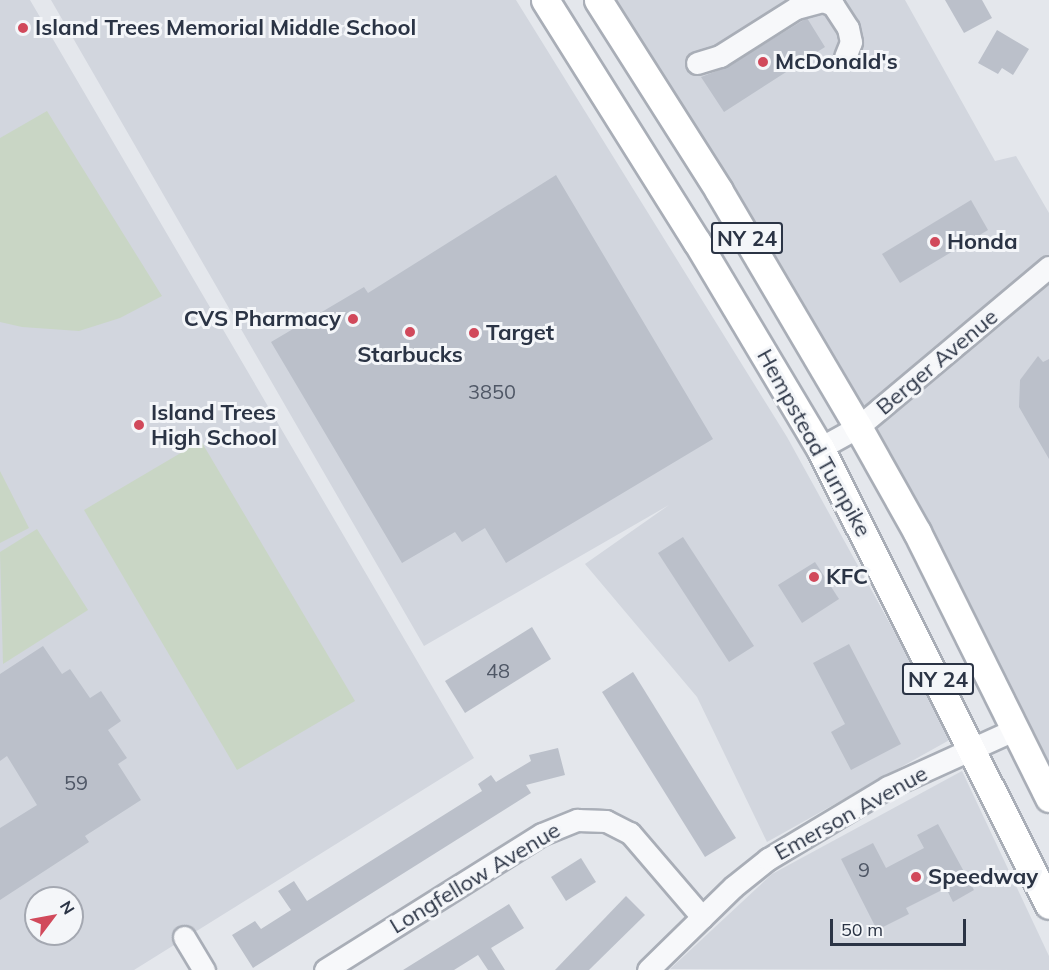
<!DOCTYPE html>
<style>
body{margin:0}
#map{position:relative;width:1049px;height:970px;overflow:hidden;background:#e4e7ec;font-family:Mulish,sans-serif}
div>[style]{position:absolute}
.built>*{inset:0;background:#d2d6de}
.green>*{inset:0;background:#c9d6c5}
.building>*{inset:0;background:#bbc0ca}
.roads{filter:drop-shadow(2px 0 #a9aeb7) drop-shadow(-2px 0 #a9aeb7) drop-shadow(0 2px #a9aeb7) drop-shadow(0 -2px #a9aeb7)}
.minor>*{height:21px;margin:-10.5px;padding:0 10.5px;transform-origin:10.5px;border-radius:10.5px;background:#f7f8fa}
.major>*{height:27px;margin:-13.5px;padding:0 13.5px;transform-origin:13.5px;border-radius:13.5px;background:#fff}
.dots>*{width:16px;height:16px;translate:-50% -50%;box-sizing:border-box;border:3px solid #f4f6f9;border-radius:50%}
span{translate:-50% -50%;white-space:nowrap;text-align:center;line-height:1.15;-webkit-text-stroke:6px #f4f6f9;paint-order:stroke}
.number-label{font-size:20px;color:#4f5766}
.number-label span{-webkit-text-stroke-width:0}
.shield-label span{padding:2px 4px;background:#f4f6f9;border:2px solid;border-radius:4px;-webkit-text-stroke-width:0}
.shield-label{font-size:21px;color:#2b3445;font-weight:700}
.poi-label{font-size:22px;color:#2b3445;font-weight:700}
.left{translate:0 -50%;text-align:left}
.right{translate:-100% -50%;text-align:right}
.street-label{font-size:22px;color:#2b3445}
.north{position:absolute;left:24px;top:886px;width:60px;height:60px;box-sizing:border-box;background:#f4f6f9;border:2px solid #a4a8b1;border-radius:50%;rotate:58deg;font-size:16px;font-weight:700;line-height:24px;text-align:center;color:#2b3445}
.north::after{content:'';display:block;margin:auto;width:21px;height:27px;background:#d1495b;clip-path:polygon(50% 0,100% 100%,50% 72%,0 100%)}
.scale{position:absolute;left:830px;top:919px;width:136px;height:27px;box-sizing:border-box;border:3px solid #2b3445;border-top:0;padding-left:8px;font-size:18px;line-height:21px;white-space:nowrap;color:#2b3445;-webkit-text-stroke:4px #f4f6f9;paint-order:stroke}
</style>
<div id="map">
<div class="built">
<div style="clip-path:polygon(evenodd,0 0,30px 0,474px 758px,134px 970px,0 970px,0 0,36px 898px,72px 898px,72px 934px,36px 934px,36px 898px)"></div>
<div style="clip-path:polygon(51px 0,516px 0,787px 437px,953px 738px,767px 842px,697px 697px,585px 564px,669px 505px,424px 646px)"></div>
<div style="clip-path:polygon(607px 0,905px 0,995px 161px,1016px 156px,1049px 213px,1049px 776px,863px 406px)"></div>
<div style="clip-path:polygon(962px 771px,1049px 956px,1049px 970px,670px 969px,772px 874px)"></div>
</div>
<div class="green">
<div style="clip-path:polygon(47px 111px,162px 296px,120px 318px,79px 331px,22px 327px,0 322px,0 138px)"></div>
<div style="clip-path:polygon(201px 441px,355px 701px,237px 770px,84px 510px)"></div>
<div style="clip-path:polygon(0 471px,29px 528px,0 543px)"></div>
<div style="clip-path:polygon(37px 529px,88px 610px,3px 664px,0 552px)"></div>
</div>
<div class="building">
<div style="clip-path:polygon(945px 0,982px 0,992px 18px,964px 33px)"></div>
<div style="clip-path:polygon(807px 18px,825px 47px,724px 112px,701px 77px,727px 67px)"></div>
<div style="clip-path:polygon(997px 30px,1029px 49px,1013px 75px,1002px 68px,998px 74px,978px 63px)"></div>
<div style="clip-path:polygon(556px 175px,713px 439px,506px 563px,485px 528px,462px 542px,455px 532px,402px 563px,271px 342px,364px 287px,368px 293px)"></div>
<div style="clip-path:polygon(971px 200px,988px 230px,900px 283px,882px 254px)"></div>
<div style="clip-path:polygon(1038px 356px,1043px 362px,1049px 359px,1049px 459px,1019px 407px,1020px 380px)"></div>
<div style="clip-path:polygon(683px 537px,754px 646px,729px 662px,658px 553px)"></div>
<div style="clip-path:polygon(815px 562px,839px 599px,802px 623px,778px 585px)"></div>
<div style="clip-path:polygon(532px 627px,551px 659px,465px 713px,445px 681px)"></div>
<div style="clip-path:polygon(849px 644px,901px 744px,851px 770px,831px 732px,845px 724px,813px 663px)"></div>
<div style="clip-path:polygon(43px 646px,62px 674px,70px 669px,90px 698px,101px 691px,121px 721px,108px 730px,127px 758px,118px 764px,141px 800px,85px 836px,89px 842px,0 900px,0 828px,37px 805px,7px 756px,0 761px,0 674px)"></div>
<div style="clip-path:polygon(633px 672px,736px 838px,705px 857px,602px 692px)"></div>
<div style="clip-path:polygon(558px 748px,565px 775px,526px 785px,531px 793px,253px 968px,232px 935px,255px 921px,261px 929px,291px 910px,278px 891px,294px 881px,307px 901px,482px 791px,478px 784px,491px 775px,496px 782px,531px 761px,529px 755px)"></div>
<div style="clip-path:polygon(938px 824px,974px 890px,953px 902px,946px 888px,906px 908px,909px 914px,877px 930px,841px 859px,873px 843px,886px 868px,924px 848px,917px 835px)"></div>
<div style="clip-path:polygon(581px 858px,596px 882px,566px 901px,551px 877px)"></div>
<div style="clip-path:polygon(626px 896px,645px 915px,589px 970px,555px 970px)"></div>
<div style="clip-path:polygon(509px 904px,524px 928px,491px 948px,505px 970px,488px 970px,478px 955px,454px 970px,403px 970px)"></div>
</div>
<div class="roads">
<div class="minor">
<div style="left:697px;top:63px;width:24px;rotate:-17deg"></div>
<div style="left:720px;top:56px;width:90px;rotate:-32.3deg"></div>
<div style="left:796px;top:8px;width:28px;rotate:-15deg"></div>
<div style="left:823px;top:1px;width:11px;rotate:22deg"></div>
<div style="left:833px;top:5px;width:27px;rotate:57deg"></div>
<div style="left:848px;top:28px;width:14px;rotate:78deg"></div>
<div style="left:851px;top:42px;width:16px;rotate:112deg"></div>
<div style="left:820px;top:448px;width:43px;rotate:-28.9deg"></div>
<div style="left:858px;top:427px;width:249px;rotate:-40deg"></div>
<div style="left:184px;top:937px;width:39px;rotate:59deg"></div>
<div style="left:325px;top:970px;width:256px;rotate:-32.1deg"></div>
<div style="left:542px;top:834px;width:38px;rotate:-22deg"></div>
<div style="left:577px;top:820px;width:29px;rotate:2deg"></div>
<div style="left:606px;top:821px;width:27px;rotate:27deg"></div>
<div style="left:630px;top:833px;width:111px;rotate:49.4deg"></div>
<div style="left:648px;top:970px;width:119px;rotate:-44.3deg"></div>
<div style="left:733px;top:887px;width:45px;rotate:-38.7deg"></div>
<div style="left:768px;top:859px;width:140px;rotate:-31deg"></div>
<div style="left:888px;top:787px;width:141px;rotate:-24.4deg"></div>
</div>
<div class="major">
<div style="left:545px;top:0;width:286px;rotate:57.9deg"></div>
<div style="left:697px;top:242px;width:240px;rotate:59.2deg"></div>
<div style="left:820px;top:448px;width:511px;rotate:63.38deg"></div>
<div style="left:598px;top:0;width:226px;rotate:57.6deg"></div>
<div style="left:719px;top:191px;width:274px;rotate:59.5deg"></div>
<div style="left:858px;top:427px;width:120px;rotate:60.7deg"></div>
<div style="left:917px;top:532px;width:297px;rotate:63.6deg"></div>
</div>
</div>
<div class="dots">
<div style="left:23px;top:28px;background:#d1495b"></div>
<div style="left:763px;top:62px;background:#d1495b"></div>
<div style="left:935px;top:242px;background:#d1495b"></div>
<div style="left:353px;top:319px;background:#d1495b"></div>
<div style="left:410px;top:332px;background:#d1495b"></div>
<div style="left:474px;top:333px;background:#d1495b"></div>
<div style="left:139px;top:425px;background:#d1495b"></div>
<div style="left:814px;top:577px;background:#d1495b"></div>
<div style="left:916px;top:877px;background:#d1495b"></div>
</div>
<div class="number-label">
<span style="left:492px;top:391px">3850</span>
<span style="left:498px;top:670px">48</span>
<span style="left:76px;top:782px">59</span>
<span style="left:864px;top:869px">9</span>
</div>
<div class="shield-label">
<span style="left:747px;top:238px">NY 24</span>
<span style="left:938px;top:679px">NY 24</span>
</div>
<div class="poi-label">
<span class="left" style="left:35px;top:28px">Island Trees Memorial Middle School</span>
<span class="left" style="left:775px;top:62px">McDonald's</span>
<span class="left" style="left:947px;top:242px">Honda</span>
<span class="right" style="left:341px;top:319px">CVS Pharmacy</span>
<span class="left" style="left:486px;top:333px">Target</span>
<span style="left:410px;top:355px">Starbucks</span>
<span class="left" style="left:151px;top:425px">Island Trees<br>High School</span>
<span class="left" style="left:826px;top:577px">KFC</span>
<span class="left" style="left:928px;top:877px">Speedway</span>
</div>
<div class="street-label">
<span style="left:937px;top:362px;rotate:-40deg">Berger Avenue</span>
<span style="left:814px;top:443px;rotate:61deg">Hempstead Turnpike</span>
<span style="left:851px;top:813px;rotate:-29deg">Emerson Avenue</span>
<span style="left:475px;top:878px;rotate:-31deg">Longfellow Avenue</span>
</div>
<div class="north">N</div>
<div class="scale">50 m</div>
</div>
